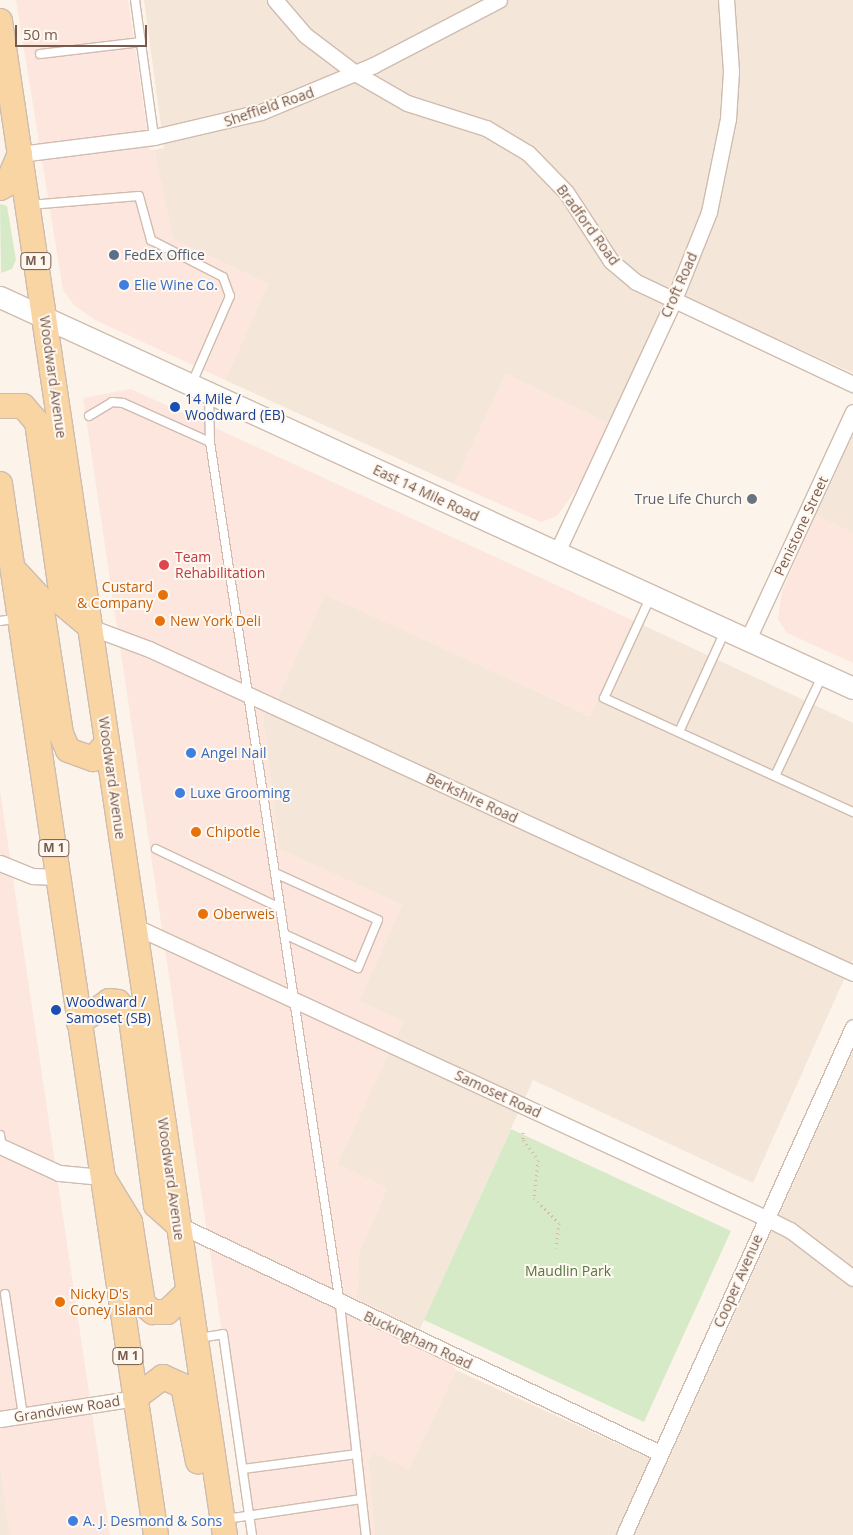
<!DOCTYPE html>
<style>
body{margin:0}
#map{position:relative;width:853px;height:1535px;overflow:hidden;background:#fcf4ea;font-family:"Open Sans",sans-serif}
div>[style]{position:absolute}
.residential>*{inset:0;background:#f4e6d8}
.commercial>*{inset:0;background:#fce6de}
.green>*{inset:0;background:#d7eac8}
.path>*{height:3px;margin-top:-1.5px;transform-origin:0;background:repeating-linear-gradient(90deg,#d7b6a4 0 1px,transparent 0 5px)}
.roads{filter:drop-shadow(1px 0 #cfbcaf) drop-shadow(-1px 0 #cfbcaf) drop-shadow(0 1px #cfbcaf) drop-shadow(0 -1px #cfbcaf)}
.lane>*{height:8px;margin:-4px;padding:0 4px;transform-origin:4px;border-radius:4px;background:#fff}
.street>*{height:15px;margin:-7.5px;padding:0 7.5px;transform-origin:7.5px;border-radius:7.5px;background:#fff}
.secondary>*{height:21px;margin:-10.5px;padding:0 10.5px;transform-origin:10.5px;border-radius:10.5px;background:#fff}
.primary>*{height:24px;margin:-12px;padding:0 12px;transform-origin:12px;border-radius:12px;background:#f9d5a4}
.dots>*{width:14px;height:14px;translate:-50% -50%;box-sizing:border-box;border:2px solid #fff8f0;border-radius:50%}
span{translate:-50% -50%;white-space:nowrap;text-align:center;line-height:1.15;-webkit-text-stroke:4px #fff8f0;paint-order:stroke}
.shield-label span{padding:1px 4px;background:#fff8f0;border:1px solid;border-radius:4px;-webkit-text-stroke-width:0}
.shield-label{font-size:12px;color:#775a4d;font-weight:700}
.street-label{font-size:14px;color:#775a4d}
.service-label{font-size:14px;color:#4e5e75}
.left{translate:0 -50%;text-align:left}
.shop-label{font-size:14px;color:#366cbe}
.transit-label{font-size:14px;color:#164399}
.worship-label{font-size:14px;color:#5b616d}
.right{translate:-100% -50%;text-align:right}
.health-label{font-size:14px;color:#be3a42}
.food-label{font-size:14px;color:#c56008}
.park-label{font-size:14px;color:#547742}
.scale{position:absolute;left:15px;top:25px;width:132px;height:22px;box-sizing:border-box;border:2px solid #775a4d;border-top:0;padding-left:6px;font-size:15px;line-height:18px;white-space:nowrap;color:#775a4d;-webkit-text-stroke:4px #fff8f0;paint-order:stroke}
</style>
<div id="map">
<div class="residential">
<div style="clip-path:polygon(144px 0,853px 0,853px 373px,671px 291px,608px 423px,506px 374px,454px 484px,225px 380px,268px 284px,173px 239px,154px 150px,164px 148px)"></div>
<div style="clip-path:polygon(853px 435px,853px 533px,816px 515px)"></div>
<div style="clip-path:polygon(325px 594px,590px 716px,632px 620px,853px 723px,853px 959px,753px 1183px,533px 1080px,420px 1329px,357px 1299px,359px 1253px,387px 1188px,337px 1164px,403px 1022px,359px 1001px,402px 905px,279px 849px,263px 716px,278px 697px)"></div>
<div style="clip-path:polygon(853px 1051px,853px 1535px,375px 1535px,368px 1462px,373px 1452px,409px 1469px,456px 1370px,666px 1466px)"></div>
<div style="clip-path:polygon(0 1464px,10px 1535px,0 1535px)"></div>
</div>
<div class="commercial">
<div style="clip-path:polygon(16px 0,128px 0,150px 150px,154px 150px,173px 239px,268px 284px,225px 380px,95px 320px,74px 305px,63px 290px)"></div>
<div style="clip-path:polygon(506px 374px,608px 423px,581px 483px,557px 516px,541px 522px,454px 484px)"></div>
<div style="clip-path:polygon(131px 389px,632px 620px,591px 716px,325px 595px,278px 697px,263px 716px,279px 849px,402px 905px,359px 1001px,403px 1022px,337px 1164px,387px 1188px,359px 1253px,357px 1299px,420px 1329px,456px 1370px,409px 1469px,373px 1452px,368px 1462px,375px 1535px,252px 1535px,83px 398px)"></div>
<div style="clip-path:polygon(816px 515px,853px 533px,853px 663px,787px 633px,778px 619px,782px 591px)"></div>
<div style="clip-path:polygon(0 790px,110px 1535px,10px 1535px,0 1464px)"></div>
</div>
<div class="green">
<div style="clip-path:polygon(0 204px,7px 206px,16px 260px,12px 269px,1px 273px)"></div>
<div style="clip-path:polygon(511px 1129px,731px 1231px,644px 1422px,424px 1320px)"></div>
</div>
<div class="path">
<div style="left:523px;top:1132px;width:8px;rotate:90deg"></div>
<div style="left:523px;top:1140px;width:25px;rotate:53deg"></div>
<div style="left:538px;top:1160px;width:38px;rotate:96deg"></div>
<div style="left:534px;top:1198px;width:35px;rotate:45deg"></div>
<div style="left:559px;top:1223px;width:25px;rotate:97deg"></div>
</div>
<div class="roads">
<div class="lane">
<div style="left:135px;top:0;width:138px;rotate:82.1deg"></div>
<div style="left:40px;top:54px;width:102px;rotate:-6.8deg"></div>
<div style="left:29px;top:205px;width:110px;rotate:-4.7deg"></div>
<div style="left:139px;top:196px;width:46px;rotate:74.7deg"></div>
<div style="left:151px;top:240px;width:81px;rotate:27.2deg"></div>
<div style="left:223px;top:277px;width:20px;rotate:70deg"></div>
<div style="left:230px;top:296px;width:95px;rotate:113.6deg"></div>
<div style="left:209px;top:396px;width:46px;rotate:88.8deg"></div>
<div style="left:210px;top:442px;width:873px;rotate:81.43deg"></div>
<div style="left:340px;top:1305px;width:231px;rotate:83.6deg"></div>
<div style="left:89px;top:416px;width:27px;rotate:-31deg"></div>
<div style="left:112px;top:402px;width:11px;rotate:5deg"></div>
<div style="left:123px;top:403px;width:95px;rotate:24.1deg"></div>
<div style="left:650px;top:598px;width:110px;rotate:114.7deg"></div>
<div style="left:604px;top:698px;width:274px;rotate:24.6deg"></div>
<div style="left:0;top:621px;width:18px;rotate:-9deg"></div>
<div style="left:679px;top:732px;width:111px;rotate:-65.5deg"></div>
<div style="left:775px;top:776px;width:110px;rotate:-64.8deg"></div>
<div style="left:156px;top:849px;width:137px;rotate:25.4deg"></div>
<div style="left:275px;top:873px;width:113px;rotate:24.5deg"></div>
<div style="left:378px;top:920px;width:52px;rotate:112.6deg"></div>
<div style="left:358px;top:968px;width:81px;rotate:-155.3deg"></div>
<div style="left:0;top:1135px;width:12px;rotate:81deg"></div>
<div style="left:5px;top:1294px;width:123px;rotate:81.6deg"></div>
<div style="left:199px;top:1338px;width:24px;rotate:-9deg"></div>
<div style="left:223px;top:1334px;width:203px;rotate:81.8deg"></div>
<div style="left:243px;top:1469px;width:115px;rotate:-7.5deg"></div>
<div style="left:226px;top:1519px;width:137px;rotate:-8.4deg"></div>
</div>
<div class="street">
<div style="left:275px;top:0;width:46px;rotate:49.4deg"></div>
<div style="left:305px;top:35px;width:63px;rotate:37.2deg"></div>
<div style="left:355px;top:73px;width:60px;rotate:30deg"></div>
<div style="left:407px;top:103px;width:83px;rotate:17.6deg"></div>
<div style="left:486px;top:128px;width:49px;rotate:30.8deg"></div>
<div style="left:528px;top:153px;width:54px;rotate:45.7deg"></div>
<div style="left:566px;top:192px;width:82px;rotate:56.9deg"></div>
<div style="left:611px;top:261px;width:33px;rotate:40deg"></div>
<div style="left:636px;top:282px;width:240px;rotate:25.2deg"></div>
<div style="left:20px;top:154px;width:135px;rotate:-7.2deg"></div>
<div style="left:154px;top:137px;width:110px;rotate:-13.2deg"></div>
<div style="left:261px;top:112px;width:122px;rotate:-22.6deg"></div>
<div style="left:374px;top:65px;width:141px;rotate:-27.5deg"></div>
<div style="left:557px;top:552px;width:276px;rotate:-65.1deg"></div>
<div style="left:673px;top:302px;width:97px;rotate:-68.2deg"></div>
<div style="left:709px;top:212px;width:95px;rotate:-78.5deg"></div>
<div style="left:728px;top:119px;width:48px;rotate:-86.4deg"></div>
<div style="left:731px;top:71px;width:71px;rotate:-94deg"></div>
<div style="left:90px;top:627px;width:63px;rotate:20.4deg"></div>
<div style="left:149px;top:649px;width:775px;rotate:24.71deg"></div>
<div style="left:748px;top:639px;width:250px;rotate:-65.2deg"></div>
<div style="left:0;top:863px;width:35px;rotate:22deg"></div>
<div style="left:33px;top:876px;width:26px;rotate:2deg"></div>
<div style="left:134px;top:926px;width:696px;rotate:24.8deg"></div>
<div style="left:766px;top:1218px;width:27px;rotate:27deg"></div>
<div style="left:790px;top:1230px;width:79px;rotate:37.3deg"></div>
<div style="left:0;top:1146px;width:65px;rotate:24.6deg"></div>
<div style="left:59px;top:1173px;width:44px;rotate:5.2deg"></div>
<div style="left:177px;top:1224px;width:535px;rotate:25.37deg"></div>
<div style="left:0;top:1419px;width:137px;rotate:-8.8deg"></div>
<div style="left:624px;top:1535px;width:557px;rotate:-65.73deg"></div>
</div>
<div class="secondary">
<div style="left:0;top:297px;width:938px;rotate:24.63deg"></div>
</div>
<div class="primary">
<div style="left:0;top:21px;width:1531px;rotate:81.55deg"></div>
<div style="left:0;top:188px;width:8px;rotate:-30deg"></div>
<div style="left:7px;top:184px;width:33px;rotate:-67deg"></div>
<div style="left:0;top:406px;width:23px"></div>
<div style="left:23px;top:406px;width:21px;rotate:49deg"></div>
<div style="left:37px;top:422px;width:184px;rotate:81.9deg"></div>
<div style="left:63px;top:604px;width:35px;rotate:40deg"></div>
<div style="left:0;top:484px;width:1063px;rotate:81.56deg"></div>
<div style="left:15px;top:571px;width:37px;rotate:47deg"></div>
<div style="left:40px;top:598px;width:138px;rotate:81.2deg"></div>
<div style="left:61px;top:734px;width:17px;rotate:66deg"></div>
<div style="left:68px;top:750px;width:27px;rotate:20deg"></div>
<div style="left:93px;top:759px;width:21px;rotate:-49deg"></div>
<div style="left:79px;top:1023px;width:37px;rotate:-36deg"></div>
<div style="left:109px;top:1001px;width:9px;rotate:6deg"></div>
<div style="left:118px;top:1002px;width:21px;rotate:51deg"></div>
<div style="left:131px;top:1018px;width:189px;rotate:82.4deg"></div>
<div style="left:156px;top:1205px;width:28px;rotate:42deg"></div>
<div style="left:105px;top:1181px;width:48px;rotate:58.6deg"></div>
<div style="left:130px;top:1222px;width:83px;rotate:81deg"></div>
<div style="left:143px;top:1304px;width:13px;rotate:39deg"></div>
<div style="left:153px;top:1312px;width:14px"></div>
<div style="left:167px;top:1312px;width:29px;rotate:-44deg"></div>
<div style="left:135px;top:1398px;width:35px;rotate:-37deg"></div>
<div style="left:163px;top:1377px;width:22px;rotate:24deg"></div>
<div style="left:183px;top:1386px;width:77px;rotate:78.8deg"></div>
</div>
</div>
<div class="dots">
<div style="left:114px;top:255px;background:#5c6f8a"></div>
<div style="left:124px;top:285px;background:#3f7fe0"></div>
<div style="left:175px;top:407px;background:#1a4fb4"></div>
<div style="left:752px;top:499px;background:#6b7280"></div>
<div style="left:164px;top:565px;background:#e0444e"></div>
<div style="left:163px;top:595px;background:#e8710a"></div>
<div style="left:160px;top:621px;background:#e8710a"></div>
<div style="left:191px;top:753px;background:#3f7fe0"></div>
<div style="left:180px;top:793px;background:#3f7fe0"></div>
<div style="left:196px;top:832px;background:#e8710a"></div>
<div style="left:203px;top:914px;background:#e8710a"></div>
<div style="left:56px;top:1010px;background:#1a4fb4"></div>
<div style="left:60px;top:1302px;background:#e8710a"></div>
<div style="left:73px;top:1521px;background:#3f7fe0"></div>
</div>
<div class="shield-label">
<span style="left:36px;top:261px">M 1</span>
<span style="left:54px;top:848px">M 1</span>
<span style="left:128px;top:1356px">M 1</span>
</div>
<div class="street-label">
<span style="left:269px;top:107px;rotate:-19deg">Sheffield Road</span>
<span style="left:588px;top:225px;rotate:54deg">Bradford Road</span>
<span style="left:679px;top:285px;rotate:-66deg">Croft Road</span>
<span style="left:53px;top:377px;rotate:82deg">Woodward Avenue</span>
<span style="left:426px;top:493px;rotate:25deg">East 14 Mile Road</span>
<span style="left:801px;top:526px;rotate:-65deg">Penistone Street</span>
<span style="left:112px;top:778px;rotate:82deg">Woodward Avenue</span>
<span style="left:472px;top:798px;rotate:25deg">Berkshire Road</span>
<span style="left:498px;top:1094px;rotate:25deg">Samoset Road</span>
<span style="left:171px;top:1179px;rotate:82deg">Woodward Avenue</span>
<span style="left:738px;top:1281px;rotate:-66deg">Cooper Avenue</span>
<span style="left:418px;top:1340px;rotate:25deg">Buckingham Road</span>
<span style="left:67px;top:1409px;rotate:-9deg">Grandview Road</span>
</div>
<div class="service-label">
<span class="left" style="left:124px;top:255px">FedEx Office</span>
</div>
<div class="shop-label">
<span class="left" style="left:134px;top:285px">Elie Wine Co.</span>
<span class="left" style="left:201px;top:753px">Angel Nail</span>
<span class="left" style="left:190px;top:793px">Luxe Grooming</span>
<span class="left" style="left:83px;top:1521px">A. J. Desmond &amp; Sons</span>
</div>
<div class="transit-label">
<span class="left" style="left:185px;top:407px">14 Mile /<br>Woodward (EB)</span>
<span class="left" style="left:66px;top:1010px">Woodward /<br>Samoset (SB)</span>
</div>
<div class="worship-label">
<span class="right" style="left:742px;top:499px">True Life Church</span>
</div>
<div class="health-label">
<span class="left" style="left:175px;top:565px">Team<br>Rehabilitation</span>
</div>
<div class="food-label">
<span class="right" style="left:153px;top:595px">Custard<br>&amp; Company</span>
<span class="left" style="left:170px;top:621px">New York Deli</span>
<span class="left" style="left:206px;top:832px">Chipotle</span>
<span class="left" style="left:213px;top:914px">Oberweis</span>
<span class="left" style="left:70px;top:1302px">Nicky D's<br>Coney Island</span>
</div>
<div class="park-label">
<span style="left:568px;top:1271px">Maudlin Park</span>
</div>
<div class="scale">50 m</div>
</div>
